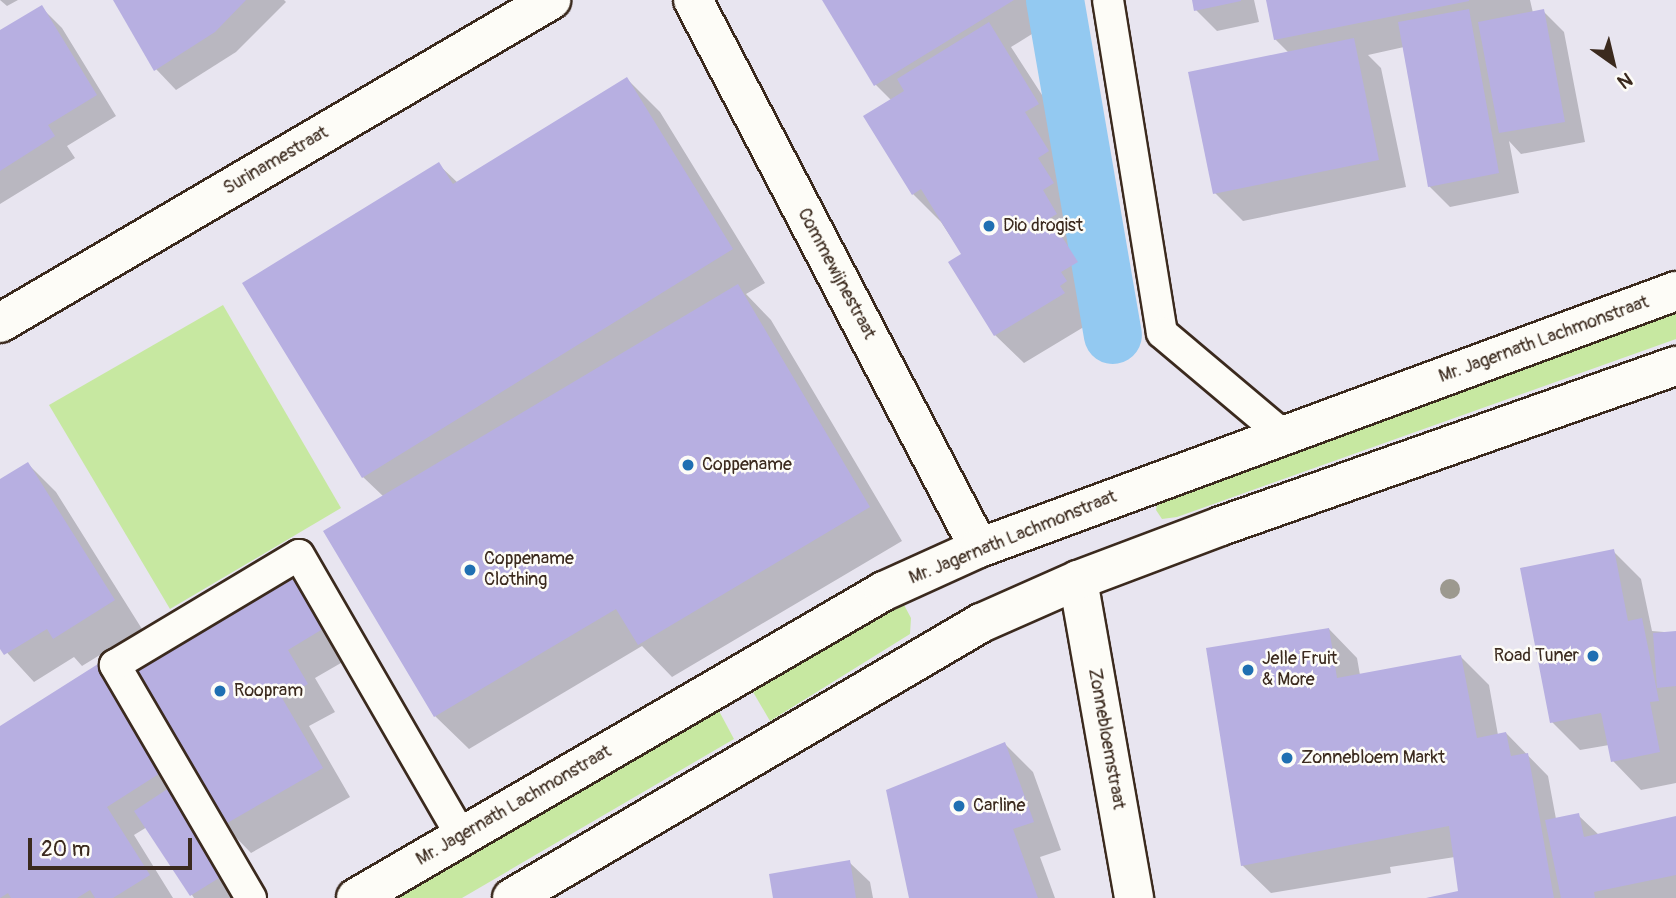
<!DOCTYPE html>
<style>
body{margin:0}
#map{position:relative;width:1676px;height:898px;overflow:hidden;background:#e8e5f0;font-family:Pangolin,sans-serif}
div>[style]{position:absolute}
.green>*{inset:0;background:#c7e8a1}
.shadow>*{inset:0;background:#0003}
.canal>*{height:58px;margin:-29px;padding:0 29px;transform-origin:29px;border-radius:29px;background:#93c9f1}
.building>*{inset:0;background:#b7afe1}
.roads{filter:drop-shadow(2px 0 #3b2a1e) drop-shadow(-2px 0 #3b2a1e) drop-shadow(0 2px #3b2a1e) drop-shadow(0 -2px #3b2a1e)}
.lane>*{height:30px;margin:-15px;padding:0 15px;transform-origin:15px;border-radius:15px;background:#fdfcf7}
.street>*{height:38px;margin:-19px;padding:0 19px;transform-origin:19px;border-radius:19px;background:#fdfcf7}
.secondary>*{height:38px;margin:-19px;padding:0 19px;transform-origin:19px;border-radius:19px;background:#fdfcf7}
.trees>*{width:20px;height:20px;margin:-10px;border-radius:50%;background:#9c998f}
.dots>*{width:19px;height:19px;translate:-50% -50%;box-sizing:border-box;border:4px solid #fdfcf7;border-radius:50%}
span{translate:-50% -50%;white-space:nowrap;text-align:center;line-height:1.15;-webkit-text-stroke:5px #fdfcf7;paint-order:stroke}
.street-label{font-size:18px;color:#3b2a1e}
.poi-label{font-size:18px;color:#3b2a1e}
.left{translate:0 -50%;text-align:left}
.right{translate:-100% -50%;text-align:right}
.north{position:absolute;left:1578px;top:28px;width:70px;height:70px;-webkit-text-stroke:5px #fdfcf7;paint-order:stroke;rotate:146deg;font-size:19px;font-weight:700;line-height:28px;text-align:center;color:#3b2a1e}
.north::after{content:'';display:block;margin:auto;width:24px;height:32px;background:#3b2a1e;clip-path:polygon(50% 0,100% 100%,50% 72%,0 100%)}
.scale{position:absolute;left:28px;top:838px;width:164px;height:32px;box-sizing:border-box;border:4px solid #3b2a1e;border-top:0;padding-left:9px;font-size:21px;line-height:24px;white-space:nowrap;color:#3b2a1e;-webkit-text-stroke:5px #fdfcf7;paint-order:stroke}
</style>
<div id="map">
<div class="green">
<div style="clip-path:polygon(223px 305px,341px 508px,170px 609px,49px 405px)"></div>
<div style="clip-path:polygon(1676px 312px,1676px 339px,1177px 517px,1162px 519px,1156px 510px,1158px 499px,1194px 483px)"></div>
<div style="clip-path:polygon(903px 603px,911px 618px,910px 634px,770px 721px,753px 692px)"></div>
<div style="clip-path:polygon(719px 711px,734px 739px,462px 898px,396px 898px)"></div>
</div>
<div class="shadow">
<div style="clip-path:polygon(0 0,18px 0,7px 6px)"></div>
<div style="clip-path:polygon(115px 0,284px 0,286px 2px,236px 52px,176px 90px,156px 69px)"></div>
<div style="clip-path:polygon(824px 0,1033px 0,1048px 24px,1011px 47px,1066px 132px,1052px 141px,1076px 180px,1065px 187px,1081px 212px,1070px 219px,1084px 242px,1077px 247px,1104px 291px,1088px 301px,1094px 310px,1087px 315px,1092px 322px,1024px 363px,995px 335px,950px 262px,963px 255px,941px 222px,913px 194px,892px 101px,876px 85px)"></div>
<div style="clip-path:polygon(1194px 0,1254px 0,1259px 22px,1217px 31px,1196px 10px)"></div>
<div style="clip-path:polygon(1268px 0,1530px 0,1533px 13px,1543px 11px,1564px 32px,1585px 142px,1521px 154px,1509px 141px,1519px 193px,1450px 207px,1429px 186px,1404px 47px,1368px 55px,1381px 68px,1406px 187px,1243px 221px,1215px 193px,1289px 53px,1275px 39px)"></div>
<div style="clip-path:polygon(41px 7px,62px 28px,116px 116px,67px 146px,75px 158px,0 204px,0 32px)"></div>
<div style="clip-path:polygon(627px 79px,660px 112px,765px 283px,746px 294px,771px 320px,902px 541px,672px 677px,642px 646px,469px 749px,435px 716px,325px 532px,384px 497px,363px 477px,438px 164px,458px 183px)"></div>
<div style="clip-path:polygon(28px 464px,56px 492px,142px 629px,82px 666px,74px 657px,34px 682px,0 645px,0 481px)"></div>
<div style="clip-path:polygon(1613px 551px,1641px 579px,1652px 631px,1676px 633px,1676px 783px,1641px 790px,1613px 761px,1609px 745px,1580px 750px,1552px 722px)"></div>
<div style="clip-path:polygon(321px 599px,353px 656px,315px 678px,335px 712px,309px 726px,350px 797px,251px 853px,223px 824px,131px 663px)"></div>
<div style="clip-path:polygon(1329px 629px,1357px 658px,1360px 675px,1461px 657px,1489px 685px,1498px 735px,1506px 733px,1548px 776px,1556px 819px,1578px 815px,1599px 835px,1676px 817px,1676px 898px,1428px 898px,1460px 892px,1455px 857px,1390px 867px,1391px 873px,1271px 893px,1242px 865px)"></div>
<div style="clip-path:polygon(98px 666px,240px 898px,194px 898px,147px 827px,134px 835px,173px 898px,0 898px,0 728px)"></div>
<div style="clip-path:polygon(1005px 744px,1033px 772px,1061px 850px,1040px 857px,1055px 898px,910px 898px)"></div>
<div style="clip-path:polygon(849px 862px,870px 882px,873px 898px,775px 898px)"></div>
</div>
<div class="canal">
<div style="left:1055px;top:0;width:340px;rotate:80.2deg"></div>
</div>
<div class="building">
<div style="clip-path:polygon(113px 0,246px 0,215px 32px,154px 71px)"></div>
<div style="clip-path:polygon(822px 0,1014px 0,874px 86px)"></div>
<div style="clip-path:polygon(1192px 0,1241px 0,1241px 1px,1194px 11px)"></div>
<div style="clip-path:polygon(1266px 0,1469px 0,1469px 1px,1274px 40px)"></div>
<div style="clip-path:polygon(42px 5px,97px 95px,48px 125px,55px 136px,0 171px,0 30px)"></div>
<div style="clip-path:polygon(1469px 9px,1499px 173px,1428px 187px,1398px 22px)"></div>
<div style="clip-path:polygon(1544px 9px,1565px 122px,1499px 133px,1478px 22px)"></div>
<div style="clip-path:polygon(989px 22px,1039px 104px,1025px 112px,1049px 151px,1038px 158px,1054px 183px,1043px 190px,1057px 214px,1050px 218px,1078px 262px,1061px 272px,1067px 281px,1060px 286px,1065px 293px,994px 336px,948px 262px,961px 254px,921px 189px,912px 195px,863px 116px,904px 91px,897px 79px)"></div>
<div style="clip-path:polygon(1354px 38px,1379px 160px,1213px 194px,1188px 72px)"></div>
<div style="clip-path:polygon(627px 77px,733px 249px,362px 478px,242px 283px,439px 162px,453px 184px)"></div>
<div style="clip-path:polygon(738px 284px,870px 507px,638px 645px,616px 609px,434px 717px,323px 531px)"></div>
<div style="clip-path:polygon(28px 462px,115px 600px,53px 639px,47px 629px,4px 655px,0 649px,0 479px)"></div>
<div style="clip-path:polygon(1614px 549px,1628px 621px,1642px 618px,1659px 701px,1650px 702px,1660px 752px,1611px 762px,1601px 713px,1550px 723px,1520px 568px)"></div>
<div style="clip-path:polygon(293px 569px,326px 627px,288px 650px,308px 684px,282px 698px,323px 768px,222px 826px,129px 662px)"></div>
<div style="clip-path:polygon(1329px 628px,1337px 678px,1461px 655px,1477px 738px,1506px 732px,1511px 756px,1528px 753px,1554px 898px,1426px 898px,1458px 891px,1449px 826px,1241px 866px,1206px 648px)"></div>
<div style="clip-path:polygon(1676px 631px,1676px 686px,1657px 688px,1653px 633px)"></div>
<div style="clip-path:polygon(98px 664px,165px 770px,107px 807px,150px 875px,113px 898px,95px 898px,90px 890px,77px 898px,11px 898px,8px 893px,0 898px,0 726px)"></div>
<div style="clip-path:polygon(1005px 742px,1034px 822px,1013px 829px,1038px 898px,909px 898px,886px 790px)"></div>
<div style="clip-path:polygon(172px 786px,227px 873px,190px 896px,134px 811px)"></div>
<div style="clip-path:polygon(1579px 813px,1584px 837px,1676px 816px,1676px 875px,1594px 892px,1595px 898px,1561px 898px,1545px 820px)"></div>
<div style="clip-path:polygon(850px 860px,856px 898px,773px 898px,769px 874px)"></div>
</div>
<div class="roads">
<div class="lane">
<div style="left:1108px;top:0;width:337px;rotate:80.8deg"></div>
<div style="left:1162px;top:333px;width:157px;rotate:40.1deg"></div>
<div style="left:251px;top:898px;width:270px;rotate:-120.3deg"></div>
<div style="left:115px;top:665px;width:214px;rotate:-30.9deg"></div>
<div style="left:299px;top:555px;width:326px;rotate:60deg"></div>
</div>
<div class="street">
<div style="left:693px;top:0;width:618px;rotate:62.44deg"></div>
<div style="left:0;top:323px;width:639px;rotate:-30.38deg"></div>
</div>
<div class="secondary">
<div style="left:1078px;top:580px;width:323px;rotate:80deg"></div>
<div style="left:356px;top:898px;width:611px;rotate:-30.18deg"></div>
<div style="left:884px;top:591px;width:104px;rotate:-24.4deg"></div>
<div style="left:979px;top:548px;width:743px;rotate:-20.24deg"></div>
<div style="left:512px;top:898px;width:544px;rotate:-30.39deg"></div>
<div style="left:981px;top:623px;width:106px;rotate:-23.9deg"></div>
<div style="left:1078px;top:580px;width:153px;rotate:-20.7deg"></div>
<div style="left:1221px;top:526px;width:482px;rotate:-19.4deg"></div>
</div>
</div>
<div class="trees">
<div style="left:1450px;top:589px"></div>
</div>
<div class="dots">
<div style="left:989px;top:226px;background:#1f6fb2"></div>
<div style="left:688px;top:465px;background:#1f6fb2"></div>
<div style="left:470px;top:570px;background:#1f6fb2"></div>
<div style="left:1593px;top:656px;background:#1f6fb2"></div>
<div style="left:1248px;top:670px;background:#1f6fb2"></div>
<div style="left:220px;top:691px;background:#1f6fb2"></div>
<div style="left:1287px;top:758px;background:#1f6fb2"></div>
<div style="left:959px;top:806px;background:#1f6fb2"></div>
</div>
<div class="street-label">
<span style="left:276px;top:161px;rotate:-30deg">Surinamestraat</span>
<span style="left:836px;top:274px;rotate:62deg">Commewijnestraat</span>
<span style="left:1544px;top:340px;rotate:-20deg">Mr. Jagernath Lachmonstraat</span>
<span style="left:1013px;top:538px;rotate:-22deg">Mr. Jagernath Lachmonstraat</span>
<span style="left:1106px;top:739px;rotate:80deg">Zonnebloemstraat</span>
<span style="left:514px;top:806px;rotate:-30deg">Mr. Jagernath Lachmonstraat</span>
</div>
<div class="poi-label">
<span class="left" style="left:1003px;top:226px">Dio drogist</span>
<span class="left" style="left:702px;top:465px">Coppename</span>
<span class="left" style="left:484px;top:570px">Coppename<br>Clothing</span>
<span class="right" style="left:1579px;top:656px">Road Tuner</span>
<span class="left" style="left:1262px;top:670px">Jelle Fruit<br>&amp; More</span>
<span class="left" style="left:234px;top:691px">Roopram</span>
<span class="left" style="left:1301px;top:758px">Zonnebloem Markt</span>
<span class="left" style="left:973px;top:806px">Carline</span>
</div>
<div class="north">N</div>
<div class="scale">20 m</div>
</div>
